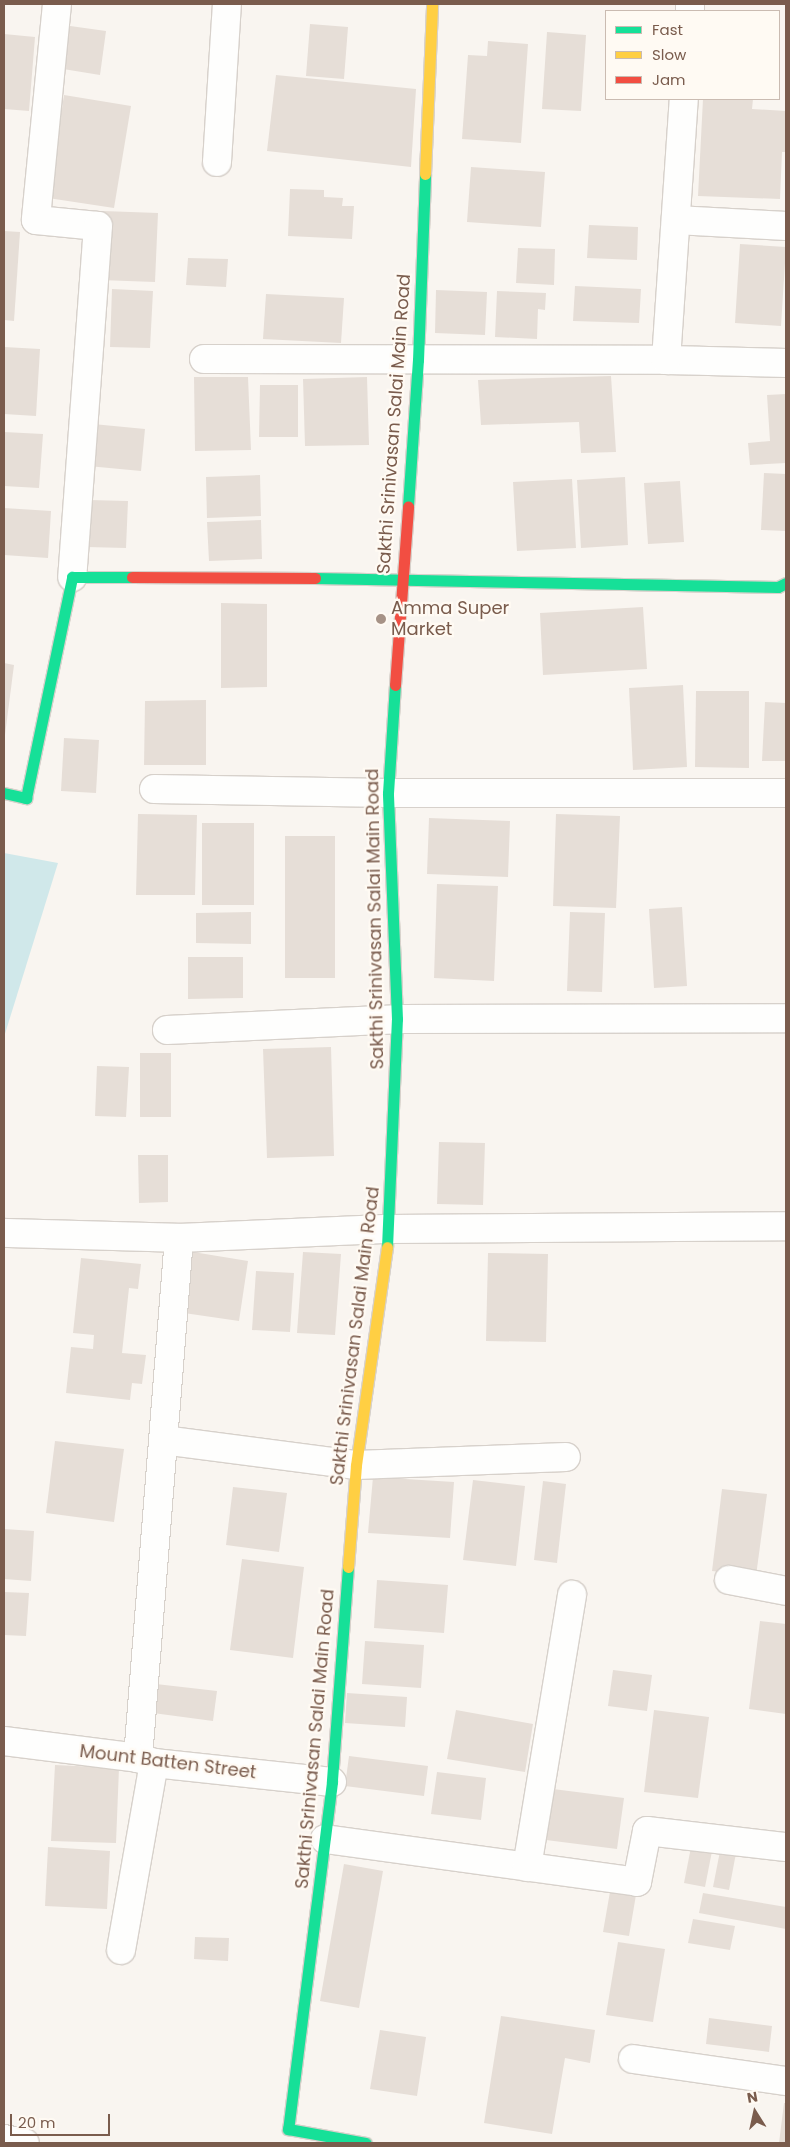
<!DOCTYPE html>
<style>
body{margin:0}
#map{position:relative;width:790px;height:2147px;overflow:hidden;background:#f9f5f0;font-family:Poppins,sans-serif}
div>[style]{position:absolute}
.water>*{inset:0;background:#d0e8ea}
.building>*{inset:0;background:#e6ded7}
.roads{filter:drop-shadow(1px 0 #d7d1cb) drop-shadow(-1px 0 #d7d1cb) drop-shadow(0 1px #d7d1cb) drop-shadow(0 -1px #d7d1cb)}
.street>*{height:28px;margin:-14px;padding:0 14px;transform-origin:14px;border-radius:14px;background:#fefefd}
.fast>*{height:11px;margin:-5.5px;padding:0 5.5px;transform-origin:5.5px;border-radius:5.5px;background:#16e098}
.slow>*{height:11px;margin:-5.5px;padding:0 5.5px;transform-origin:5.5px;border-radius:5.5px;background:#ffcf43}
.jam>*{height:11px;margin:-5.5px;padding:0 5.5px;transform-origin:5.5px;border-radius:5.5px;background:#f24e42}
.dots>*{width:14px;height:14px;translate:-50% -50%;box-sizing:border-box;border:2px solid #fffaf3;border-radius:50%}
span{translate:-50% -50%;white-space:nowrap;text-align:center;line-height:1.15;-webkit-text-stroke:4.5px #fffaf3;paint-order:stroke}
.street-label{font-size:18px;color:#7a5c4d}
.poi-label{font-size:18px;color:#7a5c4d}
.left{translate:0 -50%;text-align:left}
.frame{position:absolute;inset:0;border:5px solid #7a5c4d;pointer-events:none}
.legend{position:absolute;left:605px;top:10px;width:175px;height:90px;box-sizing:border-box;background:#fffaf3;border:1px solid #cabbb1;margin:0;padding:6px 9px;list-style:none;font-size:15px;color:#7a5c4d}
.legend li{display:flex;align-items:center;gap:10px;height:25px}
.legend b{width:25px;border:1px solid #cabbb1}
.north{position:absolute;left:730px;top:2087px;width:50px;height:50px;-webkit-text-stroke:4px #fffaf3;paint-order:stroke;rotate:350deg;font-size:14px;font-weight:700;line-height:20px;text-align:center;color:#7a5c4d}
.north::after{content:'';display:block;margin:auto;width:18px;height:22px;background:#7a5c4d;clip-path:polygon(50% 0,100% 100%,50% 72%,0 100%)}
.scale{position:absolute;left:10px;top:2114px;width:100px;height:22px;box-sizing:border-box;border:2px solid #7a5c4d;border-top:0;padding-left:6px;font-size:15px;line-height:18px;white-space:nowrap;color:#7a5c4d;-webkit-text-stroke:4px #fffaf3;paint-order:stroke}
</style>
<div id="map">
<div class="water">
<div style="clip-path:polygon(4px 853px,58px 863px,4px 1037px)"></div>
</div>
<div class="building">
<div style="clip-path:polygon(310px 24px,348px 27px,344px 79px,306px 76px)"></div>
<div style="clip-path:polygon(63px 25px,106px 31px,100px 75px,57px 68px)"></div>
<div style="clip-path:polygon(547px 32px,586px 35px,581px 111px,542px 109px)"></div>
<div style="clip-path:polygon(4px 34px,35px 37px,29px 111px,4px 109px)"></div>
<div style="clip-path:polygon(488px 41px,528px 44px,521px 143px,462px 139px,468px 55px,487px 56px)"></div>
<div style="clip-path:polygon(276px 75px,416px 89px,411px 167px,267px 151px)"></div>
<div style="clip-path:polygon(64px 95px,131px 106px,114px 208px,48px 198px)"></div>
<div style="clip-path:polygon(703px 99px,753px 99px,752px 109px,786px 111px,786px 152px,782px 152px,780px 199px,698px 196px)"></div>
<div style="clip-path:polygon(471px 167px,545px 172px,541px 227px,467px 222px)"></div>
<div style="clip-path:polygon(290px 189px,324px 190px,324px 197px,343px 198px,342px 206px,354px 206px,352px 239px,288px 236px)"></div>
<div style="clip-path:polygon(103px 211px,158px 213px,155px 282px,100px 280px)"></div>
<div style="clip-path:polygon(589px 225px,638px 227px,637px 260px,587px 258px)"></div>
<div style="clip-path:polygon(4px 231px,20px 232px,14px 321px,4px 320px)"></div>
<div style="clip-path:polygon(740px 244px,786px 247px,781px 326px,735px 323px)"></div>
<div style="clip-path:polygon(518px 248px,555px 249px,554px 285px,516px 283px)"></div>
<div style="clip-path:polygon(188px 258px,228px 259px,226px 287px,186px 285px)"></div>
<div style="clip-path:polygon(575px 286px,641px 289px,639px 323px,573px 321px)"></div>
<div style="clip-path:polygon(112px 289px,153px 291px,150px 348px,110px 347px)"></div>
<div style="clip-path:polygon(436px 290px,487px 292px,485px 335px,435px 333px)"></div>
<div style="clip-path:polygon(497px 291px,546px 293px,545px 310px,538px 309px,537px 339px,495px 337px)"></div>
<div style="clip-path:polygon(266px 294px,344px 298px,341px 343px,263px 339px)"></div>
<div style="clip-path:polygon(4px 347px,40px 349px,36px 416px,4px 414px)"></div>
<div style="clip-path:polygon(611px 376px,616px 452px,581px 453px,579px 422px,481px 425px,478px 380px)"></div>
<div style="clip-path:polygon(194px 377px,248px 377px,251px 450px,195px 451px)"></div>
<div style="clip-path:polygon(367px 377px,369px 445px,305px 446px,303px 379px)"></div>
<div style="clip-path:polygon(260px 385px,298px 385px,298px 437px,259px 437px)"></div>
<div style="clip-path:polygon(786px 394px,786px 463px,750px 465px,748px 443px,770px 441px,767px 395px)"></div>
<div style="clip-path:polygon(93px 424px,145px 429px,141px 471px,88px 466px)"></div>
<div style="clip-path:polygon(4px 432px,43px 434px,39px 488px,4px 486px)"></div>
<div style="clip-path:polygon(764px 473px,786px 474px,786px 531px,761px 530px)"></div>
<div style="clip-path:polygon(260px 475px,261px 516px,207px 518px,206px 477px)"></div>
<div style="clip-path:polygon(625px 477px,628px 545px,581px 548px,577px 480px)"></div>
<div style="clip-path:polygon(572px 479px,576px 548px,517px 551px,513px 482px)"></div>
<div style="clip-path:polygon(680px 481px,684px 542px,648px 544px,644px 483px)"></div>
<div style="clip-path:polygon(89px 500px,128px 501px,126px 548px,87px 547px)"></div>
<div style="clip-path:polygon(4px 508px,51px 511px,48px 558px,4px 555px)"></div>
<div style="clip-path:polygon(261px 520px,262px 559px,209px 561px,207px 522px)"></div>
<div style="clip-path:polygon(221px 603px,267px 604px,267px 687px,221px 688px)"></div>
<div style="clip-path:polygon(643px 607px,647px 669px,543px 675px,540px 613px)"></div>
<div style="clip-path:polygon(4px 663px,14px 665px,5px 735px,4px 735px)"></div>
<div style="clip-path:polygon(683px 685px,687px 767px,633px 770px,629px 688px)"></div>
<div style="clip-path:polygon(696px 691px,749px 691px,749px 768px,695px 767px)"></div>
<div style="clip-path:polygon(206px 700px,206px 765px,144px 765px,145px 701px)"></div>
<div style="clip-path:polygon(765px 702px,786px 703px,786px 761px,762px 761px)"></div>
<div style="clip-path:polygon(64px 738px,99px 740px,96px 793px,61px 791px)"></div>
<div style="clip-path:polygon(138px 814px,197px 815px,195px 895px,136px 895px)"></div>
<div style="clip-path:polygon(556px 814px,620px 816px,616px 908px,553px 906px)"></div>
<div style="clip-path:polygon(429px 818px,510px 821px,508px 877px,427px 874px)"></div>
<div style="clip-path:polygon(202px 823px,254px 823px,254px 905px,202px 905px)"></div>
<div style="clip-path:polygon(285px 836px,335px 836px,335px 978px,285px 978px)"></div>
<div style="clip-path:polygon(437px 884px,498px 886px,494px 981px,434px 978px)"></div>
<div style="clip-path:polygon(682px 907px,687px 986px,654px 988px,649px 909px)"></div>
<div style="clip-path:polygon(251px 912px,251px 944px,196px 943px,196px 913px)"></div>
<div style="clip-path:polygon(570px 912px,605px 913px,602px 992px,567px 991px)"></div>
<div style="clip-path:polygon(188px 957px,243px 957px,243px 998px,188px 999px)"></div>
<div style="clip-path:polygon(331px 1047px,334px 1156px,267px 1158px,263px 1049px)"></div>
<div style="clip-path:polygon(140px 1053px,171px 1053px,171px 1117px,140px 1117px)"></div>
<div style="clip-path:polygon(97px 1066px,129px 1067px,126px 1117px,95px 1116px)"></div>
<div style="clip-path:polygon(439px 1142px,485px 1143px,483px 1205px,437px 1204px)"></div>
<div style="clip-path:polygon(138px 1155px,168px 1155px,168px 1202px,139px 1203px)"></div>
<div style="clip-path:polygon(193px 1252px,248px 1261px,239px 1321px,184px 1313px)"></div>
<div style="clip-path:polygon(303px 1252px,341px 1254px,335px 1335px,297px 1333px)"></div>
<div style="clip-path:polygon(488px 1253px,548px 1254px,546px 1342px,486px 1341px)"></div>
<div style="clip-path:polygon(81px 1258px,141px 1264px,138px 1289px,129px 1288px,122px 1353px,146px 1355px,142px 1384px,132px 1383px,130px 1400px,66px 1393px,71px 1347px,93px 1349px,94px 1335px,73px 1333px)"></div>
<div style="clip-path:polygon(256px 1271px,294px 1273px,290px 1332px,252px 1330px)"></div>
<div style="clip-path:polygon(55px 1441px,124px 1449px,114px 1522px,46px 1513px)"></div>
<div style="clip-path:polygon(373px 1477px,454px 1482px,450px 1538px,368px 1533px)"></div>
<div style="clip-path:polygon(473px 1480px,525px 1486px,516px 1566px,463px 1560px)"></div>
<div style="clip-path:polygon(543px 1481px,566px 1484px,557px 1563px,534px 1560px)"></div>
<div style="clip-path:polygon(233px 1487px,287px 1493px,279px 1552px,226px 1545px)"></div>
<div style="clip-path:polygon(722px 1489px,767px 1494px,756px 1576px,712px 1571px)"></div>
<div style="clip-path:polygon(4px 1529px,34px 1531px,31px 1581px,4px 1579px)"></div>
<div style="clip-path:polygon(242px 1559px,304px 1567px,293px 1658px,230px 1650px)"></div>
<div style="clip-path:polygon(377px 1580px,448px 1585px,444px 1633px,374px 1628px)"></div>
<div style="clip-path:polygon(4px 1592px,29px 1593px,26px 1636px,4px 1635px)"></div>
<div style="clip-path:polygon(760px 1621px,786px 1624px,786px 1714px,749px 1709px)"></div>
<div style="clip-path:polygon(365px 1641px,424px 1645px,421px 1688px,362px 1684px)"></div>
<div style="clip-path:polygon(613px 1670px,652px 1675px,647px 1711px,608px 1706px)"></div>
<div style="clip-path:polygon(156px 1684px,217px 1691px,213px 1721px,153px 1713px)"></div>
<div style="clip-path:polygon(347px 1693px,407px 1697px,405px 1727px,345px 1723px)"></div>
<div style="clip-path:polygon(456px 1710px,533px 1724px,525px 1772px,447px 1759px)"></div>
<div style="clip-path:polygon(654px 1710px,709px 1717px,698px 1798px,644px 1792px)"></div>
<div style="clip-path:polygon(349px 1756px,428px 1766px,424px 1796px,345px 1786px)"></div>
<div style="clip-path:polygon(55px 1765px,119px 1768px,116px 1843px,51px 1841px)"></div>
<div style="clip-path:polygon(437px 1772px,486px 1778px,481px 1820px,431px 1814px)"></div>
<div style="clip-path:polygon(553px 1789px,624px 1798px,617px 1849px,546px 1840px)"></div>
<div style="clip-path:polygon(692px 1842px,713px 1846px,705px 1887px,684px 1883px)"></div>
<div style="clip-path:polygon(721px 1846px,737px 1848px,729px 1890px,713px 1887px)"></div>
<div style="clip-path:polygon(48px 1847px,110px 1851px,107px 1909px,45px 1906px)"></div>
<div style="clip-path:polygon(344px 1864px,383px 1871px,359px 2008px,320px 2001px)"></div>
<div style="clip-path:polygon(611px 1886px,637px 1889px,629px 1936px,603px 1932px)"></div>
<div style="clip-path:polygon(703px 1893px,786px 1907px,786px 1929px,699px 1913px)"></div>
<div style="clip-path:polygon(693px 1919px,735px 1926px,730px 1950px,688px 1943px)"></div>
<div style="clip-path:polygon(195px 1937px,229px 1938px,228px 1961px,194px 1959px)"></div>
<div style="clip-path:polygon(618px 1942px,665px 1949px,653px 2022px,606px 2015px)"></div>
<div style="clip-path:polygon(501px 2016px,595px 2030px,590px 2063px,565px 2058px,552px 2134px,484px 2123px)"></div>
<div style="clip-path:polygon(709px 2018px,772px 2026px,769px 2052px,706px 2044px)"></div>
<div style="clip-path:polygon(380px 2030px,426px 2037px,417px 2096px,370px 2089px)"></div>
<div style="clip-path:polygon(784px 2103px,786px 2103px,786px 2143px,779px 2143px)"></div>
</div>
<div class="roads">
<div class="street">
<div style="left:57px;top:4px;width:217px;rotate:95.6deg"></div>
<div style="left:36px;top:220px;width:62px;rotate:5.5deg"></div>
<div style="left:98px;top:226px;width:352px;rotate:94.2deg"></div>
<div style="left:690px;top:11px;width:7px;rotate:-90deg"></div>
<div style="left:217px;top:162px;width:158px;rotate:-86.4deg"></div>
<div style="left:676px;top:220px;width:110px;rotate:3.1deg"></div>
<div style="left:204px;top:359px;width:462px;rotate:0.1deg"></div>
<div style="left:666px;top:360px;width:120px;rotate:1.4deg"></div>
<div style="left:666px;top:360px;width:262px;rotate:-86.1deg"></div>
<div style="left:154px;top:789px;width:234px;rotate:1deg"></div>
<div style="left:388px;top:793px;width:398px"></div>
<div style="left:167px;top:1030px;width:230px;rotate:-2.7deg"></div>
<div style="left:397px;top:1019px;width:389px;rotate:-0.1deg"></div>
<div style="left:4px;top:1233px;width:175px;rotate:1.6deg"></div>
<div style="left:179px;top:1238px;width:522px;rotate:94.51deg"></div>
<div style="left:179px;top:1238px;width:210px;rotate:-2.5deg"></div>
<div style="left:389px;top:1229px;width:397px;rotate:-0.4deg"></div>
<div style="left:163px;top:1440px;width:195px;rotate:7.4deg"></div>
<div style="left:356px;top:1465px;width:210px;rotate:-2.2deg"></div>
<div style="left:729px;top:1580px;width:58px;rotate:10.9deg"></div>
<div style="left:4px;top:1741px;width:135px;rotate:7.2deg"></div>
<div style="left:138px;top:1758px;width:17px;rotate:17deg"></div>
<div style="left:154px;top:1763px;width:179px;rotate:6.1deg"></div>
<div style="left:325px;top:1839px;width:315px;rotate:7.8deg"></div>
<div style="left:637px;top:1882px;width:52px;rotate:-78.9deg"></div>
<div style="left:647px;top:1831px;width:140px;rotate:6.6deg"></div>
<div style="left:527px;top:1867px;width:276px;rotate:-80.6deg"></div>
<div style="left:121px;top:1950px;width:190px;rotate:-80deg"></div>
<div style="left:633px;top:2059px;width:155px;rotate:8.2deg"></div>
<div style="left:4px;top:2139px;width:21px;rotate:11deg"></div>
</div>
<div class="fast">
<div style="left:408px;top:506px;width:146px;rotate:-86.1deg"></div>
<div style="left:418px;top:360px;width:186px;rotate:-87.8deg"></div>
<div style="left:315px;top:578px;width:463px;rotate:1.1deg"></div>
<div style="left:778px;top:587px;width:9px;rotate:-27deg"></div>
<div style="left:4px;top:793px;width:23px;rotate:13deg"></div>
<div style="left:26px;top:798px;width:226px;rotate:-78.2deg"></div>
<div style="left:72px;top:577px;width:60px"></div>
<div style="left:387px;top:1247px;width:228px;rotate:-87.5deg"></div>
<div style="left:397px;top:1019px;width:226px;rotate:-92.3deg"></div>
<div style="left:388px;top:793px;width:108px;rotate:-86.3deg"></div>
<div style="left:348px;top:1567px;width:216px;rotate:94.3deg"></div>
<div style="left:332px;top:1782px;width:350px;rotate:97.2deg"></div>
<div style="left:288px;top:2129px;width:79px;rotate:10.2deg"></div>
</div>
<div class="slow">
<div style="left:425px;top:174px;width:170px;rotate:-87.6deg"></div>
<div style="left:348px;top:1567px;width:102px;rotate:-85.5deg"></div>
<div style="left:356px;top:1465px;width:220px;rotate:-81.9deg"></div>
</div>
<div class="jam">
<div style="left:132px;top:577px;width:183px;rotate:0.3deg"></div>
<div style="left:395px;top:685px;width:179px;rotate:-85.8deg"></div>
</div>
</div>
<div class="dots">
<div style="left:381px;top:619px;background:#a69286"></div>
</div>
<div class="street-label">
<span style="left:394px;top:424px;rotate:-86deg">Sakthi Srinivasan Salai Main Road</span>
<span style="left:375px;top:919px;rotate:-91deg">Sakthi Srinivasan Salai Main Road</span>
<span style="left:355px;top:1336px;rotate:-83deg">Sakthi Srinivasan Salai Main Road</span>
<span style="left:315px;top:1739px;rotate:-85deg">Sakthi Srinivasan Salai Main Road</span>
<span style="left:168px;top:1762px;rotate:7deg">Mount Batten Street</span>
</div>
<div class="poi-label">
<span class="left" style="left:391px;top:619px">Amma Super<br>Market</span>
</div>
<div class="frame"></div>
<ul class="legend">
<li><b style="height:6px;background:#16e098"></b>Fast</li>
<li><b style="height:6px;background:#ffcf43"></b>Slow</li>
<li><b style="height:6px;background:#f24e42"></b>Jam</li>
</ul>
<div class="north">N</div>
<div class="scale">20 m</div>
</div>
